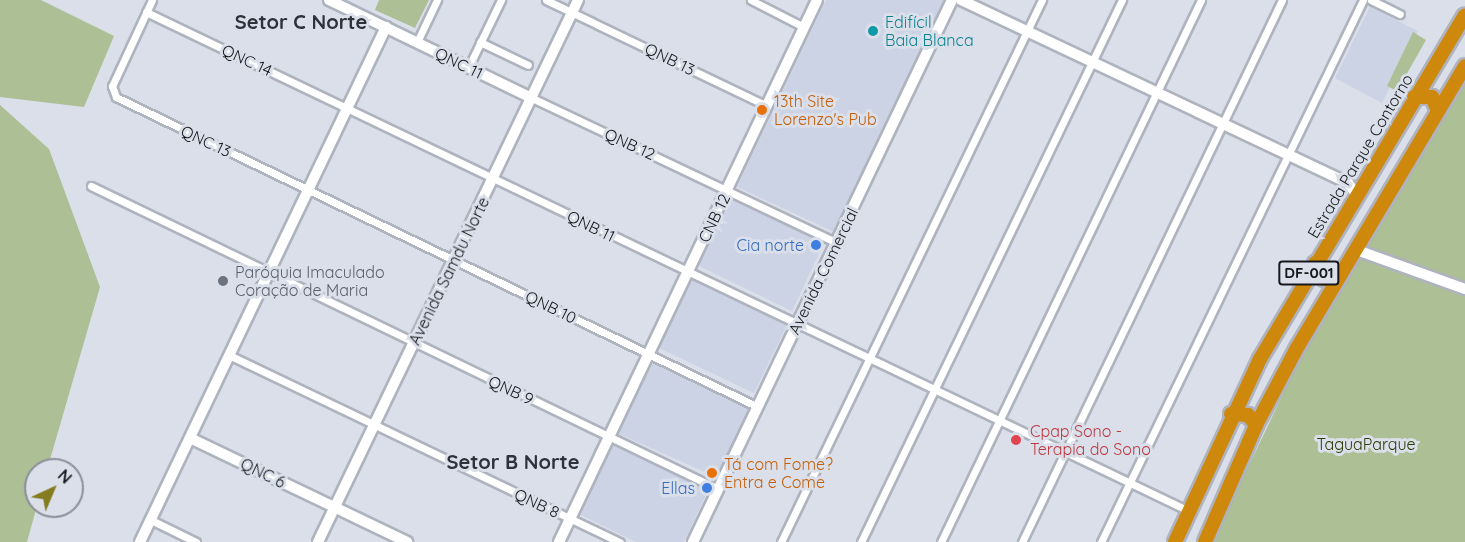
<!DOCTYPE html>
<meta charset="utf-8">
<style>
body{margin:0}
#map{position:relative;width:1465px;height:542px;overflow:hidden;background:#dadfea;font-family:Quicksand,sans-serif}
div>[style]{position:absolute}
.built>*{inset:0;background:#cbd3e5}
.green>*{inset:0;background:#adbf94}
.roads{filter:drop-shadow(2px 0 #aeb3be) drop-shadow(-2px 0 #aeb3be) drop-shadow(0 2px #aeb3be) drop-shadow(0 -2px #aeb3be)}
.street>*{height:7px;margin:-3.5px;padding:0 3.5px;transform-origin:3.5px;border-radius:3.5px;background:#fff}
.secondary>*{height:10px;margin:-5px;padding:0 5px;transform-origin:5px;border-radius:5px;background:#fff}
.highway>*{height:14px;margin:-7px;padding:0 7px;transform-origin:7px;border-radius:7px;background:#ce880c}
.dots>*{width:16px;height:16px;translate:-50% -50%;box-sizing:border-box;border:3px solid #dadfea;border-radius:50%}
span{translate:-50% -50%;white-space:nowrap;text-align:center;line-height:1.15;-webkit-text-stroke:6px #dadfea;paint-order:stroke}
.shield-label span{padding:2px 4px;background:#dadfea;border:2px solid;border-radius:4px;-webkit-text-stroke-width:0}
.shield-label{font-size:15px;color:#16181c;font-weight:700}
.culture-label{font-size:16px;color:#0d838f}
.left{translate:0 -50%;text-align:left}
.street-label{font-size:16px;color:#16181c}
.food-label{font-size:16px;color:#c56008}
.shop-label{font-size:16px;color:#366cbe}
.right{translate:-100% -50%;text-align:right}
.worship-label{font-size:16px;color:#5b616d}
.health-label{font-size:16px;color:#be3a42}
.park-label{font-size:16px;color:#2c3c04}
.quarter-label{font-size:20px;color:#2e323b;font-weight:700}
.north{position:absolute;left:24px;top:458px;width:60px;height:60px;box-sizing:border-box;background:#dadfea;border:2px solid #8c8f98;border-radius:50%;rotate:44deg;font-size:16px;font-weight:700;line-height:24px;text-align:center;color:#16181c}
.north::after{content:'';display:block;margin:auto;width:21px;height:27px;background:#857b20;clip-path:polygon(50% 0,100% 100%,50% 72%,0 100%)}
</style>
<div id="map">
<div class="built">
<div style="clip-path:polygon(826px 0,946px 0,834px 232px,737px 187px)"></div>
<div style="clip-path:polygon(1370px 7px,1418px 31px,1382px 103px,1335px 78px)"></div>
<div style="clip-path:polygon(732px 197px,825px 241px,792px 311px,697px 265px)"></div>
<div style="clip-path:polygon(690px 278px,787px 325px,754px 393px,659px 348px)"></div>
<div style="clip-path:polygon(655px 360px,752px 406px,716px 477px,615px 432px)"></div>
<div style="clip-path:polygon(612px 442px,710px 486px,684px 542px,636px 542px,579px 514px)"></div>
</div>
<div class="green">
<div style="clip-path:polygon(0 0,41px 0,114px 36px,84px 107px,0 97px)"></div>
<div style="clip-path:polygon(379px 0,429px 0,415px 28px,375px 10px)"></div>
<div style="clip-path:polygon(1413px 32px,1426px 40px,1397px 91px,1387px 86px)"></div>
<div style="clip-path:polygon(1465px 79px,1465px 542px,1212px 542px,1311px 336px)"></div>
<div style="clip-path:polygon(0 105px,49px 149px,100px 287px,47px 470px,36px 470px,37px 506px,27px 542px,0 542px)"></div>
</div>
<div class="roads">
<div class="street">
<div style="left:152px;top:0;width:95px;rotate:114.9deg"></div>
<div style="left:112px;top:86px;width:12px;rotate:70deg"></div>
<div style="left:116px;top:97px;width:713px;rotate:25.77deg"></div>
<div style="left:546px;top:0;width:245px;rotate:25.6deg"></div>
<div style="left:751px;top:0;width:59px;rotate:27deg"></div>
<div style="left:1371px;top:0;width:32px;rotate:26deg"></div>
<div style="left:146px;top:12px;width:1154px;rotate:25.57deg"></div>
<div style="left:417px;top:42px;width:47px;rotate:-64.5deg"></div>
<div style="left:480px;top:42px;width:53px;rotate:25.6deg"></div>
<div style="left:468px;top:68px;width:76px;rotate:-64.1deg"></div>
<div style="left:532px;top:98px;width:338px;rotate:25.4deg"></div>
<div style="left:91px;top:186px;width:696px;rotate:25.79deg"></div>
<div style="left:231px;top:356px;width:431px;rotate:25.6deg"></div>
<div style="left:151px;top:520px;width:50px;rotate:26.1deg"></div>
<div style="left:781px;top:542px;width:602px;rotate:-64.29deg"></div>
<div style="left:861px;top:542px;width:602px;rotate:-64.29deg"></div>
<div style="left:941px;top:542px;width:601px;rotate:-64.37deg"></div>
<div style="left:1022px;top:542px;width:601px;rotate:-64.37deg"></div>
<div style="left:1101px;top:542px;width:602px;rotate:-64.2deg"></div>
</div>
<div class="secondary">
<div style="left:329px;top:0;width:225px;rotate:25.8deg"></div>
<div style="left:961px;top:0;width:428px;rotate:25.3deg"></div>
<div style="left:1348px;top:183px;width:14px;rotate:54deg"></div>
<div style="left:1354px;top:249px;width:118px;rotate:19.8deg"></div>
<div style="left:190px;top:438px;width:241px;rotate:25.6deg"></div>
<div style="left:140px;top:542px;width:571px;rotate:-64.47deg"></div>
<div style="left:318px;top:542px;width:601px;rotate:-64.37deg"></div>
<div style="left:559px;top:542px;width:600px;rotate:-64.54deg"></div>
<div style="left:693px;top:542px;width:601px;rotate:-64.46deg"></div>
</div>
<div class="highway">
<div style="left:1414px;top:97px;width:18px"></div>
<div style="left:1432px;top:97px;width:15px;rotate:67deg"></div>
<div style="left:1315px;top:263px;width:18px;rotate:61deg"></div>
<div style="left:1324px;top:279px;width:14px;rotate:-4deg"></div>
<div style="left:1231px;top:414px;width:17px;rotate:3deg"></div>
<div style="left:1248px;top:415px;width:13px;rotate:51deg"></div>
<div style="left:1175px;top:542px;width:202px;rotate:-65.1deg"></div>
<div style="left:1260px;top:359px;width:400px;rotate:-59.2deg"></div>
<div style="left:1205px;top:542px;width:128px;rotate:-66.4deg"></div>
<div style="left:1256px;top:425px;width:87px;rotate:-62deg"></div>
<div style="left:1297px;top:348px;width:328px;rotate:-59.2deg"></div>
</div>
</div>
<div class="dots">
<div style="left:873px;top:31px;background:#0f9aa8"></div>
<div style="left:762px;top:110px;background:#e8710a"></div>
<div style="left:816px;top:245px;background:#3f7fe0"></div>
<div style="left:223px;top:281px;background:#6b7280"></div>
<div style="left:1016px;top:440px;background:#e0444e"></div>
<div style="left:712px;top:473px;background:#e8710a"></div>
<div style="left:707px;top:488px;background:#3f7fe0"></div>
</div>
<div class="shield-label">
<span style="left:1309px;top:273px">DF-001</span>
</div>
<div class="culture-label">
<span class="left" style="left:885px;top:31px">Edifícil<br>Baia Blanca</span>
</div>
<div class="street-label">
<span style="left:670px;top:59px;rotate:26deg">QNB 13</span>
<span style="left:247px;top:60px;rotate:25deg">QNC 14</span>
<span style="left:459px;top:63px;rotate:26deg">QNC 11</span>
<span style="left:206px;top:141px;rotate:25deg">QNC 13</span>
<span style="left:630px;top:144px;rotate:25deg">QNB 12</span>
<span style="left:1360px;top:156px;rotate:-59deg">Estrada Parque Contorno</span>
<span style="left:714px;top:218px;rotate:-64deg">CNB 12</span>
<span style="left:591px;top:226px;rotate:26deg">QNB 11</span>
<span style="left:449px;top:271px;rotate:-64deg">Avenida Samdu Norte</span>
<span style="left:823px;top:271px;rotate:-64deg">Avenida Comercial</span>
<span style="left:551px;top:307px;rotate:26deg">QNB 10</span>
<span style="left:511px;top:390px;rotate:25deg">QNB 9</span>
<span style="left:263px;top:473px;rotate:26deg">QNC 6</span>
<span style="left:537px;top:503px;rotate:25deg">QNB 8</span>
</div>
<div class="food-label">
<span class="left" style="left:774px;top:110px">13th Site<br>Lorenzo's Pub</span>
<span class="left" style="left:724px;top:473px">Tá com Fome?<br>Entra e Come</span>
</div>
<div class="shop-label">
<span class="right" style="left:804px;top:245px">Cia norte</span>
<span class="right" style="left:695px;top:488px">Ellas</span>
</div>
<div class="worship-label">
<span class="left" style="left:235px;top:281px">Paróquia Imaculado<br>Coração de Maria</span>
</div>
<div class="health-label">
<span class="left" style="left:1030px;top:440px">Cpap Sono -<br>Terapia do Sono</span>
</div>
<div class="park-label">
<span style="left:1366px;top:444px">TaguaParque</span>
</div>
<div class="quarter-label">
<span style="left:301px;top:21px">Setor C Norte</span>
<span style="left:513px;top:461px">Setor B Norte</span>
</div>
<div class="north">N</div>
</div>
